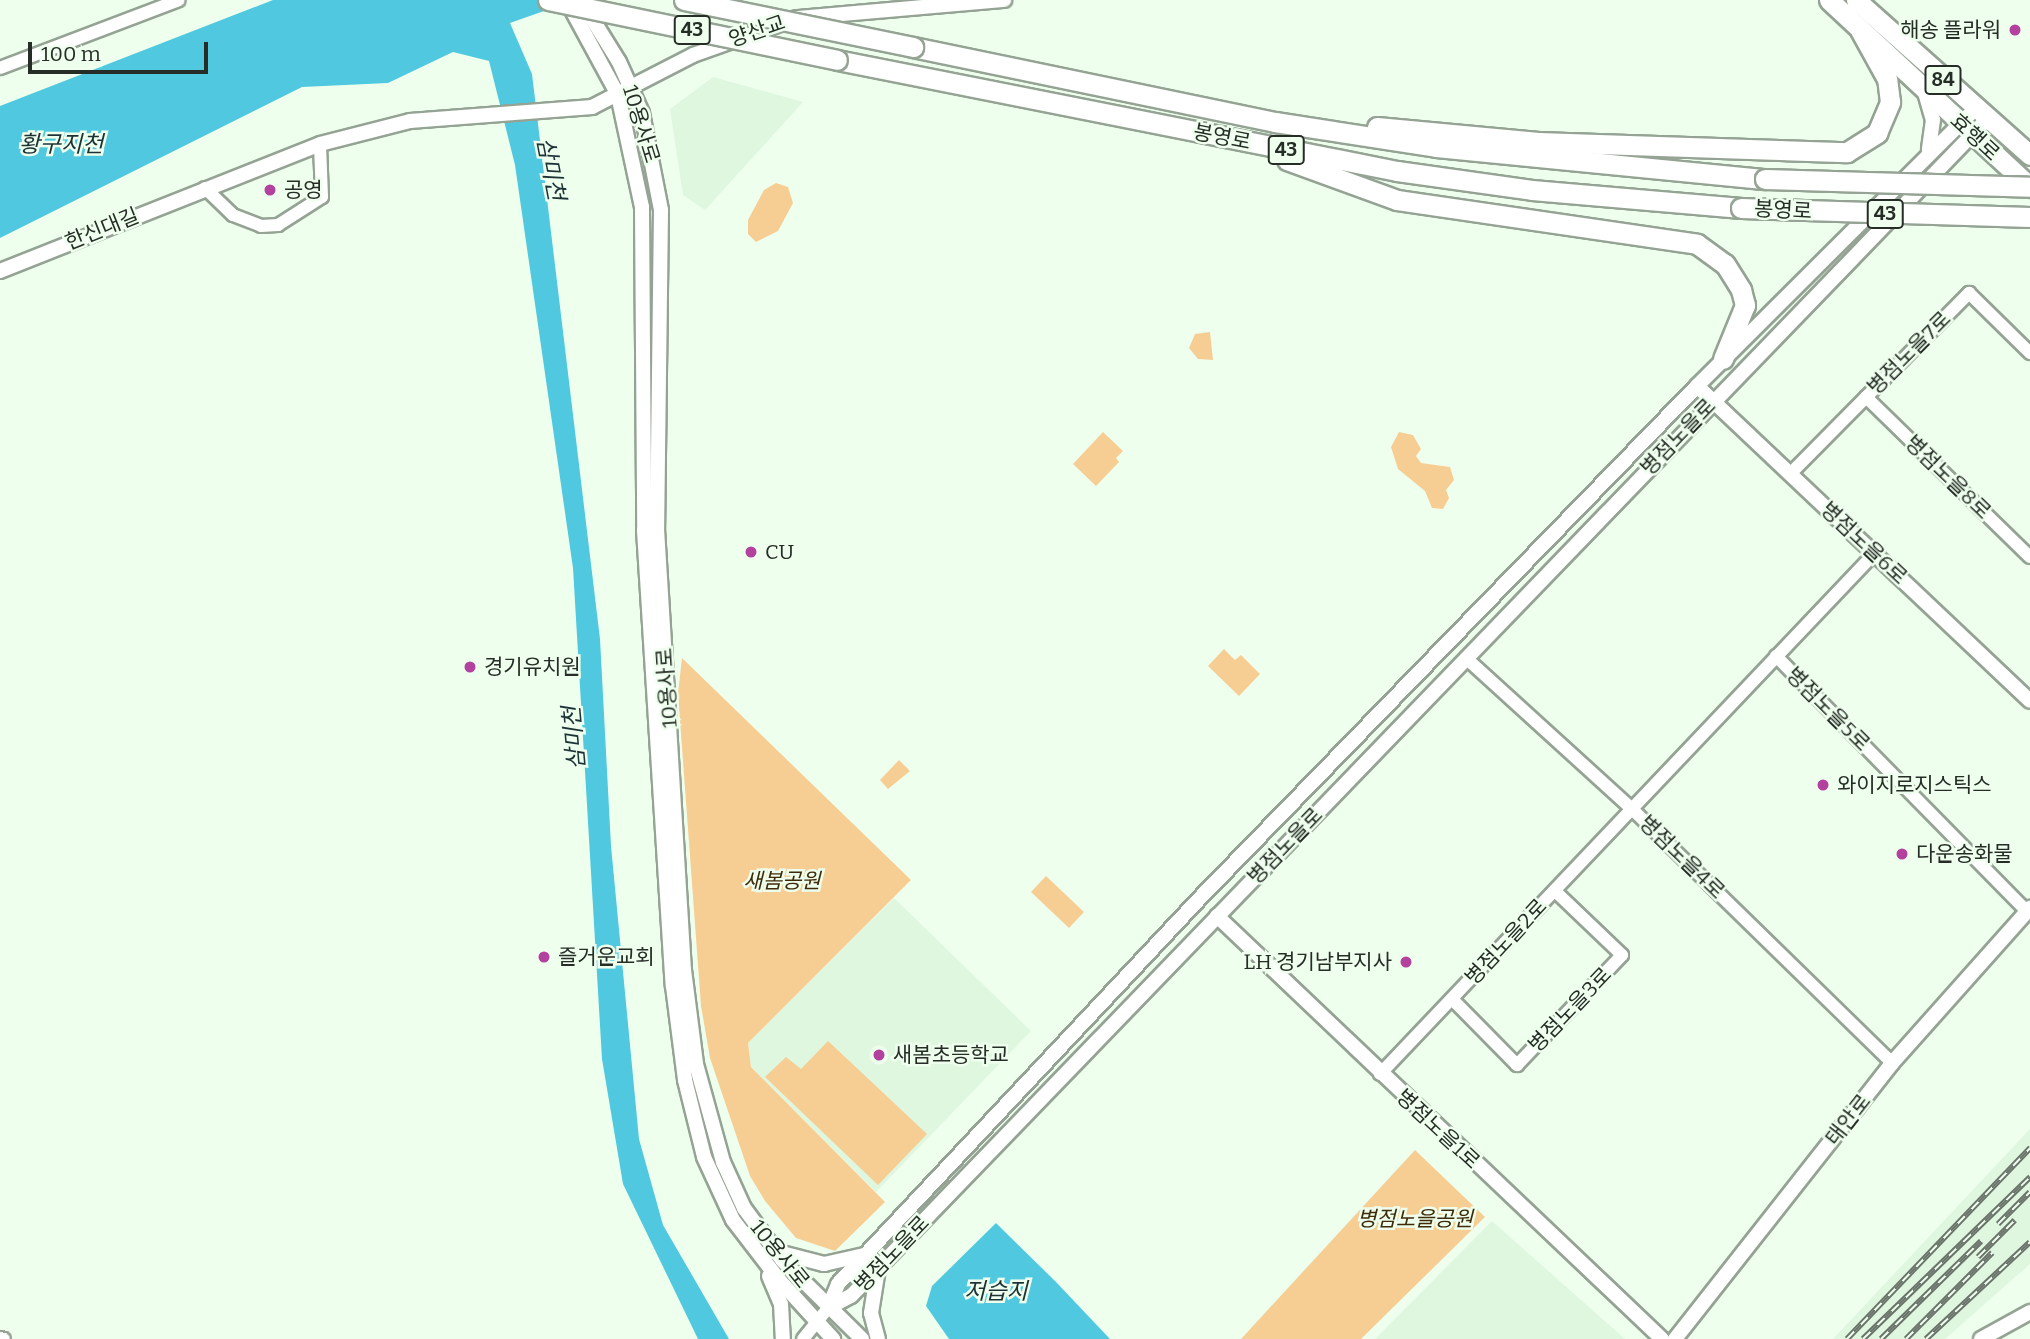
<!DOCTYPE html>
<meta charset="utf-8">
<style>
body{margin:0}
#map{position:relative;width:2030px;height:1339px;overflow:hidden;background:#efe;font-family:Bitter,"Noto Sans KR",serif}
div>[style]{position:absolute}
.built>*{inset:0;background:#dff6df}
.green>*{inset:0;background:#f6ce93}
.water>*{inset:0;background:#50c9e0}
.roads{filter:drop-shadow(2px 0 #94a393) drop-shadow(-2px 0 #94a393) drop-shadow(0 2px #94a393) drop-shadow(0 -2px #94a393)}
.minor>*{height:12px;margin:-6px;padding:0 6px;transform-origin:6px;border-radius:6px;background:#fff}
.tertiary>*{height:14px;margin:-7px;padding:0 7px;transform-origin:7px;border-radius:7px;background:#fff}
.primary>*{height:19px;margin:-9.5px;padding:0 9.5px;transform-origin:9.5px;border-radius:9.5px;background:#fff}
.trunk>*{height:19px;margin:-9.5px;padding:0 9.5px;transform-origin:9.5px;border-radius:9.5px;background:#fff}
.rail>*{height:6px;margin-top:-3px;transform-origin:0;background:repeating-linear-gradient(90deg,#efe 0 10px,#6a736a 0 20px);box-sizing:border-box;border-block:2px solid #6a736a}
.bridges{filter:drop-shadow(2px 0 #94a393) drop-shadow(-2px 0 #94a393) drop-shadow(0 2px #94a393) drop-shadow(0 -2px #94a393)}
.trunk-bridge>*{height:19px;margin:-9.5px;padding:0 9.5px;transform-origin:9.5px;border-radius:9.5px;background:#fff}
.dots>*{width:19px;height:19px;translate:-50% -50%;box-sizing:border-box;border:4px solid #efe;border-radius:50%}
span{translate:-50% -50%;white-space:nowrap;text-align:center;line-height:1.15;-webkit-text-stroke:5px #efe;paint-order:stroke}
.shield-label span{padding:2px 5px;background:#efe;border:2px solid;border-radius:5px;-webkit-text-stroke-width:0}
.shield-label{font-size:19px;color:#262c26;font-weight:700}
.poi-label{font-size:21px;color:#262c26}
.right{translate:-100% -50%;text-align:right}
.left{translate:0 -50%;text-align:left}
.street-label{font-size:21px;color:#262c26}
.park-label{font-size:21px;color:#3f2b09;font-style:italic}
.water-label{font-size:23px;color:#1c3236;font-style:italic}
.scale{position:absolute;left:28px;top:42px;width:180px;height:32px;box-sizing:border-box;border:4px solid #262c26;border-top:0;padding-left:9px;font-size:21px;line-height:24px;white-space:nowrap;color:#262c26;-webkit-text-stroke:5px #efe;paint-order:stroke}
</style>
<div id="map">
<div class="built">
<div style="clip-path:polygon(713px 77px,803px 102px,705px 210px,683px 195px,670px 109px)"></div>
<div style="clip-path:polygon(894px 898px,1031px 1031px,876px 1192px,751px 1067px,748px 1043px)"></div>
<div style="clip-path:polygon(2030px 1129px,2030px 1264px,1945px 1339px,1833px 1339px)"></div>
<div style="clip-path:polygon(1492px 1221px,1625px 1339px,1375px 1339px)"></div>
</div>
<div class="green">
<div style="clip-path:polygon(776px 183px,788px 187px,793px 203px,778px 231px,756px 242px,748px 234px,748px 220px,764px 190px)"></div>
<div style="clip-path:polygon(1210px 332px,1213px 360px,1198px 359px,1189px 348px,1195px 334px)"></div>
<div style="clip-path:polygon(1103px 432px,1123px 451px,1116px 458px,1119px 462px,1096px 486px,1073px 464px)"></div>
<div style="clip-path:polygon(1399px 432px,1413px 435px,1421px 449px,1416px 456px,1421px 463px,1450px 467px,1454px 480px,1446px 490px,1449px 498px,1443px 509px,1432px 508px,1425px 491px,1398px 469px,1391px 447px)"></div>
<div style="clip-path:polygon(1224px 649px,1235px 660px,1241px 655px,1260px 674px,1239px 696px,1208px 666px)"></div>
<div style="clip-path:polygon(682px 658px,911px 880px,748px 1043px,751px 1067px,885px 1202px,835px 1251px,796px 1238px,765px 1201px,750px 1176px,710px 1058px,701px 1006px,678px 693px)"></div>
<div style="clip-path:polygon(899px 760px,910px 771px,888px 789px,880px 780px)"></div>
<div style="clip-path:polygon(1046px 876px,1084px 912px,1069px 928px,1031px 892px)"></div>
<div style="clip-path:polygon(828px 1041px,927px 1134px,878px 1185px,765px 1077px,786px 1057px,801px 1069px)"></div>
<div style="clip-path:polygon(1415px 1150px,1485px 1217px,1361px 1339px,1241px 1339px)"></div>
</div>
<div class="water">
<div style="clip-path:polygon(273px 0,575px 0,510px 23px,532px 74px,600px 639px,611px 846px,639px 1139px,663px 1225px,729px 1339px,698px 1339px,623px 1184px,602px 1059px,573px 568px,515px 165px,489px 61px,453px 52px,388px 83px,302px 87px,0 238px,0 106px)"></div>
<div style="clip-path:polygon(996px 1223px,1056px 1282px,1110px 1339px,949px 1339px,926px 1306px,932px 1286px)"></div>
</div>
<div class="roads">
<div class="minor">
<div style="left:0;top:68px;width:191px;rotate:-20.8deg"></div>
<div style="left:205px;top:188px;width:39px;rotate:44deg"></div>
<div style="left:233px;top:215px;width:30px;rotate:21deg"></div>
<div style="left:261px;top:226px;width:17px;rotate:-3deg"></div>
<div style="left:278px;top:225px;width:52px;rotate:-32.5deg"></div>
<div style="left:322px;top:197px;width:53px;rotate:-92.2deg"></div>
<div style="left:1866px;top:397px;width:229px;rotate:44.3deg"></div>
<div style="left:1790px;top:474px;width:255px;rotate:-45.3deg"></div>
<div style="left:1969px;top:293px;width:86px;rotate:44.5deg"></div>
<div style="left:1776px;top:656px;width:358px;rotate:45.5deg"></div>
<div style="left:1466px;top:658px;width:224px;rotate:42.3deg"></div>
<div style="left:1632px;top:809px;width:363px;rotate:44.3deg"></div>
<div style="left:1452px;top:999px;width:93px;rotate:45.4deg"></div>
<div style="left:1517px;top:1065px;width:152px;rotate:-46.3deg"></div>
<div style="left:1622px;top:955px;width:93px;rotate:-136.3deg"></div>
<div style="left:1380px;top:1074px;width:717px;rotate:-46.47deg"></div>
<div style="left:0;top:1338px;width:4px;rotate:14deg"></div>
<div style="left:803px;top:1339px;width:40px;rotate:-51deg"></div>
</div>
<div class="tertiary">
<div style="left:567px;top:1px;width:107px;rotate:61.5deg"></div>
<div style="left:618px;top:95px;width:115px;rotate:77.9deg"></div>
<div style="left:642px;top:207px;width:323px;rotate:89.6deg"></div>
<div style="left:644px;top:530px;width:457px;rotate:86.4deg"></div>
<div style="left:673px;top:986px;width:95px;rotate:82.7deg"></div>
<div style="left:685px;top:1080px;width:79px;rotate:76.1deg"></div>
<div style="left:704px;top:1157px;width:69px;rotate:65.3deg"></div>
<div style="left:733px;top:1220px;width:77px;rotate:52.4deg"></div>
<div style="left:780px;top:1281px;width:79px;rotate:47.6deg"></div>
<div style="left:583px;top:4px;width:68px;rotate:58.2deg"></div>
<div style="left:619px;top:62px;width:56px;rotate:65.7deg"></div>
<div style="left:642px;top:113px;width:99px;rotate:78.9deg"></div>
<div style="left:661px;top:210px;width:319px;rotate:90.7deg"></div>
<div style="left:657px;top:529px;width:442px;rotate:86.5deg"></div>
<div style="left:684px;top:970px;width:95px;rotate:82.7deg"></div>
<div style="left:696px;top:1064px;width:102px;rotate:74.6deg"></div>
<div style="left:723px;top:1162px;width:51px;rotate:65.5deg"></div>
<div style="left:744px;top:1208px;width:66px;rotate:53.7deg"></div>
<div style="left:783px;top:1261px;width:111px;rotate:44.6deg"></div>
<div style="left:1924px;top:89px;width:32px;rotate:74deg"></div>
<div style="left:1933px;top:120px;width:30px;rotate:98deg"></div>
<div style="left:0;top:271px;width:344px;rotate:-21.6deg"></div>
<div style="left:320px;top:144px;width:93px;rotate:-14.3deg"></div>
<div style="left:410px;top:121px;width:183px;rotate:-4.4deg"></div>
<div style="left:592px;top:107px;width:114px;rotate:-27.2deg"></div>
<div style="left:693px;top:55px;width:110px;rotate:-19.6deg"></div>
<div style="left:797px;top:18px;width:208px;rotate:-5deg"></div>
<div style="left:1697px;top:386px;width:458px;rotate:43.4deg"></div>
<div style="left:1217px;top:916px;width:614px;rotate:43.55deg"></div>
<div style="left:774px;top:1251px;width:52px;rotate:14.6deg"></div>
<div style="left:824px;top:1264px;width:41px;rotate:-12.7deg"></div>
<div style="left:878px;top:1269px;width:45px;rotate:99deg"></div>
<div style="left:871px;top:1313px;width:27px;rotate:75deg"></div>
<div style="left:769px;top:1276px;width:30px;rotate:67deg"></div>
<div style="left:781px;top:1304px;width:35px;rotate:87deg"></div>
<div style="left:828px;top:1308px;width:26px;rotate:-28deg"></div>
<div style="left:851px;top:1296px;width:1637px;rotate:-46.01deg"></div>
<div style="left:828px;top:1308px;width:26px;rotate:-67deg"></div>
<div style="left:838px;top:1284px;width:528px;rotate:-46.84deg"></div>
<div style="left:1199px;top:899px;width:715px;rotate:-45.85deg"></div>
<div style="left:1697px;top:386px;width:394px;rotate:-44.9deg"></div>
<div style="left:1675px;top:1339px;width:351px;rotate:-51.8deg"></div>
<div style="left:1892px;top:1063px;width:208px;rotate:-48.3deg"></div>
<div style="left:1981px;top:1339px;width:56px;rotate:-28.9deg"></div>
</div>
<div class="primary">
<div style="left:1829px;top:0;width:275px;rotate:42.9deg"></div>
<div style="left:1856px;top:0;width:233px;rotate:41.7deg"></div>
</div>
<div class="trunk">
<div style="left:913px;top:47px;width:370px;rotate:11.7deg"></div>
<div style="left:1275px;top:122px;width:163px;rotate:8.8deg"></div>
<div style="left:1436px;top:147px;width:331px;rotate:5.6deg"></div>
<div style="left:837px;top:60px;width:571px;rotate:11.21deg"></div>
<div style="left:1397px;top:171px;width:136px;rotate:8deg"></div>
<div style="left:1532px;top:190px;width:210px;rotate:4.9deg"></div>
<div style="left:1377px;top:127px;width:162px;rotate:5.3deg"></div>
<div style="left:1538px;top:142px;width:309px;rotate:1.9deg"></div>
<div style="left:1847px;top:152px;width:36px;rotate:-32deg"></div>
<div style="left:1877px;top:133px;width:34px;rotate:-67deg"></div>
<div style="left:1890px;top:102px;width:23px;rotate:-97deg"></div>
<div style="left:1887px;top:79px;width:56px;rotate:-118.9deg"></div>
<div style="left:1287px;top:160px;width:117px;rotate:20deg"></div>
<div style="left:1397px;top:200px;width:303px;rotate:8.3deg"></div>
<div style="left:1697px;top:244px;width:34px;rotate:36deg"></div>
<div style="left:1725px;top:264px;width:31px;rotate:58deg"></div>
<div style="left:1741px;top:290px;width:16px;rotate:75deg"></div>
<div style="left:1745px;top:305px;width:58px;rotate:112.2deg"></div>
</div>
</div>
<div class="rail">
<div style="left:1998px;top:1224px;width:45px;rotate:-45deg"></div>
<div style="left:1978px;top:1257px;width:52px;rotate:-45deg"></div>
<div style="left:1847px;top:1339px;width:265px;rotate:-46.2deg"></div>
<div style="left:1863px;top:1339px;width:233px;rotate:-44.1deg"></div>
<div style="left:1881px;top:1339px;width:140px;rotate:-44.4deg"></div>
<div style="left:1906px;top:1339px;width:122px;rotate:-45deg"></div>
<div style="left:1926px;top:1339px;width:142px;rotate:-43deg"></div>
</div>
<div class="bridges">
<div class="trunk-bridge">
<div style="left:548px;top:0;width:295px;rotate:11.7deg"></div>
<div style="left:684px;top:0;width:234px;rotate:11.6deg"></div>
<div style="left:1765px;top:179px;width:265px;rotate:1.7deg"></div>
<div style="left:1741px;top:208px;width:289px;rotate:1.8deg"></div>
</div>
</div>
<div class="dots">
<div style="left:2015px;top:30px;background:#b2429e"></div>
<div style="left:270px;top:190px;background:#b2429e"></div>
<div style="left:751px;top:552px;background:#b2429e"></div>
<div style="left:470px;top:667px;background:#b2429e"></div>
<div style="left:1823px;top:785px;background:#b2429e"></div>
<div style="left:1902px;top:854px;background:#b2429e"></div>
<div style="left:544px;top:957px;background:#b2429e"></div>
<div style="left:1406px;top:962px;background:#b2429e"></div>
<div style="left:879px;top:1055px;background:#b2429e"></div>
</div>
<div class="shield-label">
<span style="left:692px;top:30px">43</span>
<span style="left:1943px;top:80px">84</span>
<span style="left:1286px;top:150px">43</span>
<span style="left:1885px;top:214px">43</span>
</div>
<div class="poi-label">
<span class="right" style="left:2001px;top:30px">해송 플라워</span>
<span class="left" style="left:284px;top:190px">공영</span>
<span class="left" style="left:765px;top:552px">CU</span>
<span class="left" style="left:484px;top:667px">경기유치원</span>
<span class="left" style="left:1837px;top:785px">와이지로지스틱스</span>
<span class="left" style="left:1916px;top:854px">다운송화물</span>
<span class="left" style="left:558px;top:957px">즐거운교회</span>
<span class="right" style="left:1392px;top:962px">LH 경기남부지사</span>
<span class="left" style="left:893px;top:1055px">새봄초등학교</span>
</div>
<div class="street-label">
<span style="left:757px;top:31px;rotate:-19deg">양산교</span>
<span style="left:641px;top:124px;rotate:73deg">10용사로</span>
<span style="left:1222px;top:137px;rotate:11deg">봉영로</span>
<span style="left:1975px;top:137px;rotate:43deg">효행로</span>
<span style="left:1783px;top:210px;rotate:3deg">봉영로</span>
<span style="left:102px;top:229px;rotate:-22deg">한신대길</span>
<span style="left:1909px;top:353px;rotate:-45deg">병점노을7로</span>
<span style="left:1678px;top:437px;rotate:-46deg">병점노을로</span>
<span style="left:1948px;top:477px;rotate:44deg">병점노을8로</span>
<span style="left:1864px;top:543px;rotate:43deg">병점노을6로</span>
<span style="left:667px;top:688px;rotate:-94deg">10용사로</span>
<span style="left:1828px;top:709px;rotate:45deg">병점노을5로</span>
<span style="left:1285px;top:846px;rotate:-46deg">병점노을로</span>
<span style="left:1682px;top:857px;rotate:44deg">병점노을4로</span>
<span style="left:1506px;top:942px;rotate:-47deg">병점노을2로</span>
<span style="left:1570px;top:1010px;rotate:-46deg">병점노을3로</span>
<span style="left:1848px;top:1120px;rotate:-52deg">태안로</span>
<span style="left:1438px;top:1129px;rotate:43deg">병점노을1로</span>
<span style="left:780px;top:1254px;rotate:51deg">10용사로</span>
<span style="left:892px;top:1254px;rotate:-46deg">병점노을로</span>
</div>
<div class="park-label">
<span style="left:782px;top:881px">새봄공원</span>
<span style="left:1415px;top:1219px">병점노을공원</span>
</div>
<div class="water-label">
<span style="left:61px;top:144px">황구지천</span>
<span style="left:551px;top:169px;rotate:79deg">삼미천</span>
<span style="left:574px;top:738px;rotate:-95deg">삼미천</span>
<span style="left:996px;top:1291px">저습지</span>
</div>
<div class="scale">100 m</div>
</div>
